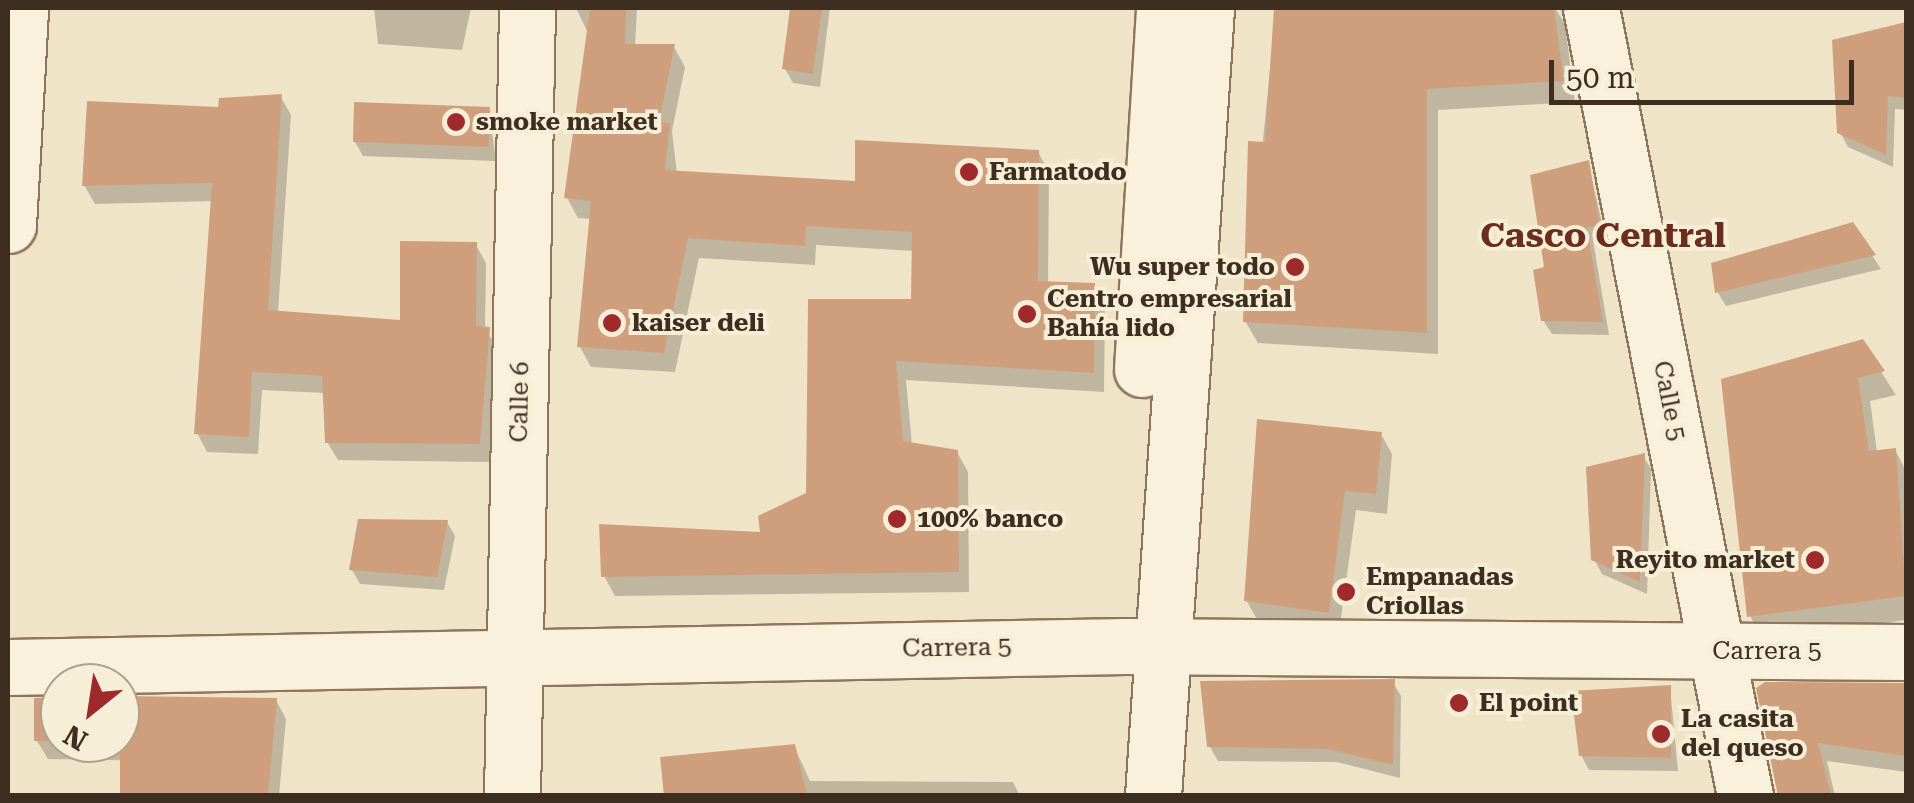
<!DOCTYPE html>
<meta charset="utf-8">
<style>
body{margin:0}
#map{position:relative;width:1914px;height:803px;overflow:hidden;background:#f0e4c8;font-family:"Roboto Serif",serif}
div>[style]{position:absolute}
.shadow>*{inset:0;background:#0003}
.building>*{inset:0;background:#cf9f7d}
.roads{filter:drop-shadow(2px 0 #8d765c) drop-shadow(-2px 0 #8d765c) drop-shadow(0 2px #8d765c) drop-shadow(0 -2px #8d765c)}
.minor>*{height:55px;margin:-27.5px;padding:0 27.5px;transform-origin:27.5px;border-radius:27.5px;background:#faf1dc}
.dots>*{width:28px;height:28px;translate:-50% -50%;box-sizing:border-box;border:5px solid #f7eed8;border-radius:50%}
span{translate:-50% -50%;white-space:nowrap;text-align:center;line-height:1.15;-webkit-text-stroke:8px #f7eed8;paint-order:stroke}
.poi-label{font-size:25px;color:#3d2e20;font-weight:700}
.left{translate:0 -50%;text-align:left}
.right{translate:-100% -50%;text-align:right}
.street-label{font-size:25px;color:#3d2e20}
.district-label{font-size:35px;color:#6b2e1e;font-weight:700}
.frame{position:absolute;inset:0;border:10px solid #3d2e20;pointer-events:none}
.north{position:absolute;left:40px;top:663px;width:100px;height:100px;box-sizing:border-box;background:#f7eed8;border:2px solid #ada18e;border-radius:50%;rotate:210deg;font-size:28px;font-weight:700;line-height:40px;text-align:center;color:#3d2e20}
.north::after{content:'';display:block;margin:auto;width:35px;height:45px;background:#9e2a2b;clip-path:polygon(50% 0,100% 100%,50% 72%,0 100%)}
.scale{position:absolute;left:1549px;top:60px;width:305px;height:45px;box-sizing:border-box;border:5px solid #3d2e20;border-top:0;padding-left:12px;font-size:30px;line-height:35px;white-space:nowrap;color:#3d2e20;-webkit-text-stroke:8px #f7eed8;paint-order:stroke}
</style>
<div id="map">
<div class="shadow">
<div style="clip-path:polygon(374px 8px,471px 8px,462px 50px,378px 44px)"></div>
<div style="clip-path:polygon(576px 8px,637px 8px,635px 47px,674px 47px,685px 67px,672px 131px,677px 174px,857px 184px,1038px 152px,1049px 172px,1048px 284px,1094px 286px,1105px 306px,1104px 392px,906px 380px,912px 445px,957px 452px,968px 472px,969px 592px,615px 596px,604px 576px,763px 534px,809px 495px,913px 301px,914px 251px,816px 245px,815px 265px,699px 258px,675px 372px,591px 367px,580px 347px,592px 219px,578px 218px,567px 198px,589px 35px)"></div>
<div style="clip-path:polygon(793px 8px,830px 8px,820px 87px,793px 83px,785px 69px)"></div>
<div style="clip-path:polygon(1276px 8px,1555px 8px,1565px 24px,1575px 102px,1438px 110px,1438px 354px,1258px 343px,1245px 321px)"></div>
<div style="clip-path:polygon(1891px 28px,1906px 31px,1906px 110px,1895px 109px,1893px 167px,1848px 147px,1840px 132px)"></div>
<div style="clip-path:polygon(281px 97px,291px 115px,278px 313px,402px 323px,476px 245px,486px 263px,485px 330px,499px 348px,489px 462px,338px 460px,327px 442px,325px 393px,262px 390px,258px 454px,207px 452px,197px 433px,214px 201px,95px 204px,84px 185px,220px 110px)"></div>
<div style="clip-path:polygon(489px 109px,496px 161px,363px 156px,355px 142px)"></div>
<div style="clip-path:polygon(1588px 163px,1606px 240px,1593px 240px,1609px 335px,1552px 334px,1543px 320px)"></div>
<div style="clip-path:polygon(1852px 225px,1881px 269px,1726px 306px,1718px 293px,1714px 264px)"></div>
<div style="clip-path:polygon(1862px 342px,1896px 395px,1870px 401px,1877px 452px,1895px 450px,1906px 471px,1906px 620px,1763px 639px,1750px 616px)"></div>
<div style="clip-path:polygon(1381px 434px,1392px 454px,1387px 514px,1356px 510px,1339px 632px,1258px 621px,1246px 600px)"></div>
<div style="clip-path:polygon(1643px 456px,1651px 469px,1647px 594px,1602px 574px,1594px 559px)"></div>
<div style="clip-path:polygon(447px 522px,455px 536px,444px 590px,360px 584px,352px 570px)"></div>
<div style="clip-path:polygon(1393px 682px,1401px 696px,1400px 778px,1337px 762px,1218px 761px,1210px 747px)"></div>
<div style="clip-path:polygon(1906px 686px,1906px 772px,1827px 761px,1835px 796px,1783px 796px,1759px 690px)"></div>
<div style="clip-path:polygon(1670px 687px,1678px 771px,1589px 770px,1581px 755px)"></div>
<div style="clip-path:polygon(60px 700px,60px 743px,120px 743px,120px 700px,276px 700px,286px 719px,279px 796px,159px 796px,166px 761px,48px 759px,37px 741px)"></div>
<div style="clip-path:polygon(794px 746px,810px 781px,1013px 782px,1020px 796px,667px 796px)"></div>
</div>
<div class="building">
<div style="clip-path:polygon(590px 8px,626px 8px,625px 44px,675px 44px,659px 122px,670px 123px,665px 170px,855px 181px,855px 140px,1039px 150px,1038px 281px,1095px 283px,1094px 373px,896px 361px,903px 441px,958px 450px,959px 572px,601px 577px,599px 524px,760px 532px,758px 516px,806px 493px,808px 299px,911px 299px,912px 232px,806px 226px,805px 246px,688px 238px,664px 353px,577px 347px,591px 201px,564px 198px)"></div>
<div style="clip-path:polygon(790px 8px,822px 8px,813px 74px,782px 69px)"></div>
<div style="clip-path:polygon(1274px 8px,1554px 8px,1564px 81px,1427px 89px,1427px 333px,1243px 322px,1248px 141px,1265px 142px)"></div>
<div style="clip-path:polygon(1906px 22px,1906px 98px,1888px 96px,1886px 155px,1837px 133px,1832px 40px)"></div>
<div style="clip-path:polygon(282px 94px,268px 310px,400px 320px,400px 241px,477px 242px,476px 326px,490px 327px,480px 444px,325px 443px,322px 376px,252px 372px,249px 437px,194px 434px,212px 183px,82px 186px,87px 101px,218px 107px,219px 98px)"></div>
<div style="clip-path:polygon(354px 102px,490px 107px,489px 147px,353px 142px)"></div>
<div style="clip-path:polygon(1589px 160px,1600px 227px,1587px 227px,1603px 322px,1541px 321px,1533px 270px,1544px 267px,1530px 175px)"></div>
<div style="clip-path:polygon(1853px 222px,1876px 255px,1715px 293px,1711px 263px)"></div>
<div style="clip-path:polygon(1863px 339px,1885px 371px,1858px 378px,1869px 451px,1896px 448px,1906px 596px,1747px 617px,1721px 379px)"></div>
<div style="clip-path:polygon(1257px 419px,1382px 432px,1376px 494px,1345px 491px,1329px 613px,1244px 601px)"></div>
<div style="clip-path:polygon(1645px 453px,1640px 582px,1591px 560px,1586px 467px)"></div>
<div style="clip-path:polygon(358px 519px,448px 520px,437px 577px,349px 570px)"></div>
<div style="clip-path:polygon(1395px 679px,1393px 765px,1328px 749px,1207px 747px,1200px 681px)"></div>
<div style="clip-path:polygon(1765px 682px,1906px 683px,1906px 756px,1818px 743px,1831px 796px,1778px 796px,1756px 688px)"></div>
<div style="clip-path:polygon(1671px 685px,1671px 758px,1579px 756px,1571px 691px)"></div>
<div style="clip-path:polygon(120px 696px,277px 698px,268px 796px,120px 796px)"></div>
<div style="clip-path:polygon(60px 697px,60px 742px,34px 741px,34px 698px)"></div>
<div style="clip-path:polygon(795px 744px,807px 796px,664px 796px,660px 757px)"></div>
</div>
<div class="roads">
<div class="minor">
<div style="left:1591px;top:8px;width:803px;rotate:78.94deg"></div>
<div style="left:8px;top:225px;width:217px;rotate:-86.8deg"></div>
<div style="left:1142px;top:369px;width:362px;rotate:-86.5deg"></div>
<div style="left:8px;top:667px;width:1117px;rotate:-1.08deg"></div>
<div style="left:1125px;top:646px;width:781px;rotate:0.44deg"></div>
<div style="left:512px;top:796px;width:788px;rotate:-88.91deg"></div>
<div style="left:1153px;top:796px;width:790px;rotate:-86.15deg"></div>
</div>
</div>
<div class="dots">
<div style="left:456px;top:122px;background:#9e2a2b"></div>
<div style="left:969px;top:172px;background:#9e2a2b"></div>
<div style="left:1295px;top:267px;background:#9e2a2b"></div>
<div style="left:1027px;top:314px;background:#9e2a2b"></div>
<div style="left:612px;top:323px;background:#9e2a2b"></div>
<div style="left:897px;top:519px;background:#9e2a2b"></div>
<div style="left:1815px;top:560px;background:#9e2a2b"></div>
<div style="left:1346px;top:592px;background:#9e2a2b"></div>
<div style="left:1459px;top:703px;background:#9e2a2b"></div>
<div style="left:1661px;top:734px;background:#9e2a2b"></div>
</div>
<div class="poi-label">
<span class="left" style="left:476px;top:122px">smoke market</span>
<span class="left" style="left:989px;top:172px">Farmatodo</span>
<span class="right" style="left:1275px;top:267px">Wu super todo</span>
<span class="left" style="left:1047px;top:314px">Centro empresarial<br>Bahía lido</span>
<span class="left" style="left:632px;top:323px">kaiser deli</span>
<span class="left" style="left:917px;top:519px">100% banco</span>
<span class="right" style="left:1795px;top:560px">Reyito market</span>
<span class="left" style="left:1366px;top:592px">Empanadas<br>Criollas</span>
<span class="left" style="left:1479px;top:703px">El point</span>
<span class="left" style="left:1681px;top:734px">La casita<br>del queso</span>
</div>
<div class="street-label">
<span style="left:1669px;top:401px;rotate:79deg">Calle 5</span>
<span style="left:520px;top:402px;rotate:-89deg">Calle 6</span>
<span style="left:957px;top:648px;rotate:-1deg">Carrera 5</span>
<span style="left:1767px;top:651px">Carrera 5</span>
</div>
<div class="district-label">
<span style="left:1603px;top:236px">Casco Central</span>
</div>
<div class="frame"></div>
<div class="north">N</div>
<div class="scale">50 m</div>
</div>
